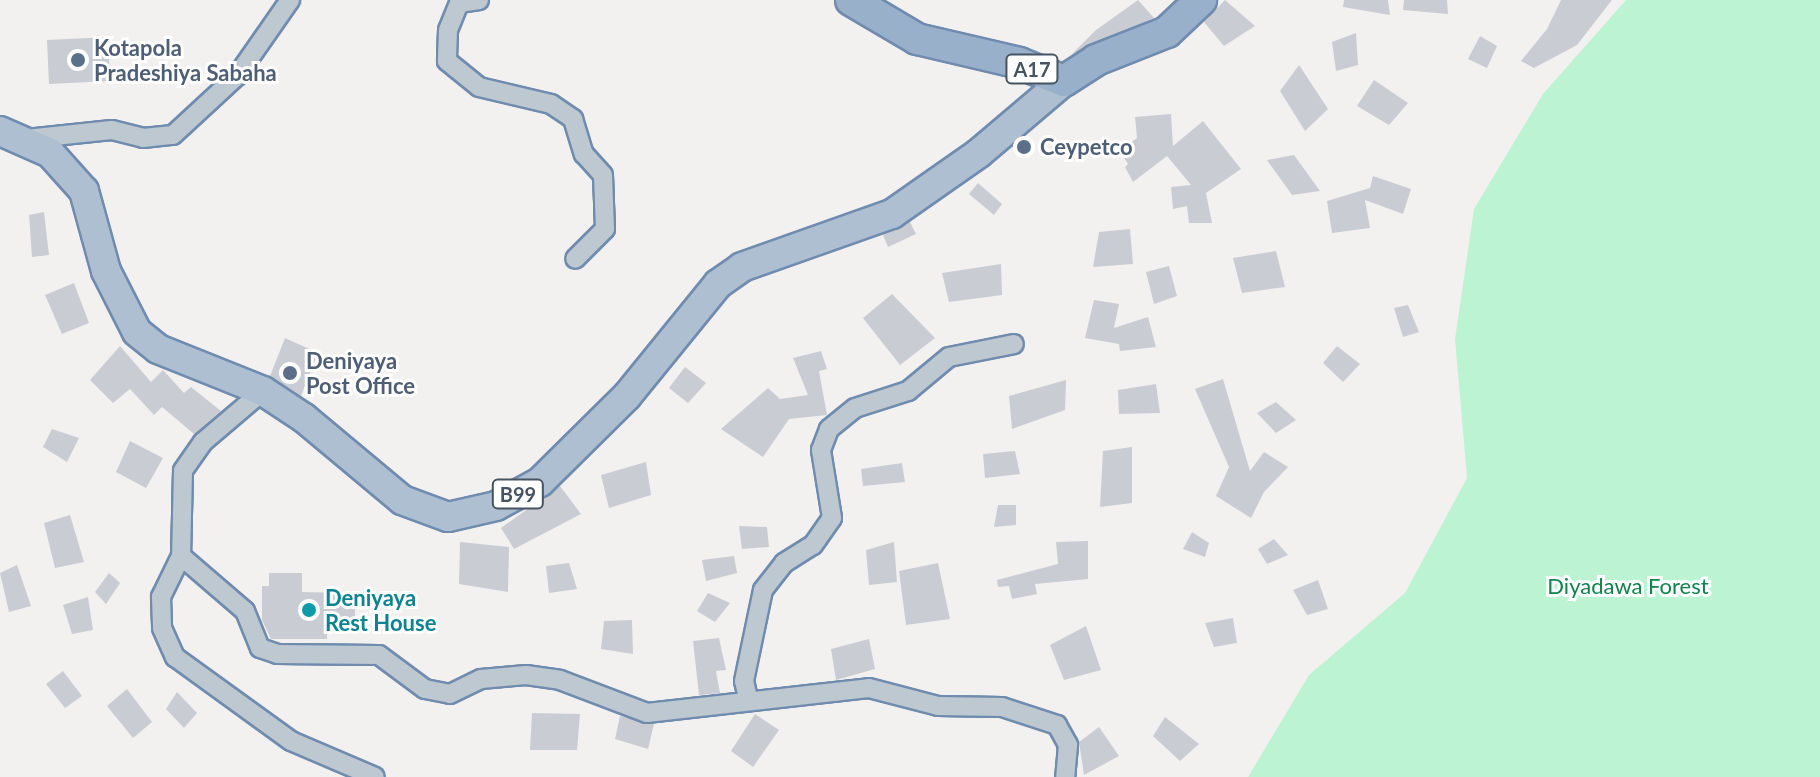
<!DOCTYPE html>
<style>
body{margin:0}
#map{position:relative;width:1820px;height:777px;overflow:hidden;background:#f3f0f0;font-family:Lato,sans-serif}
div>[style]{position:absolute}
.green>*{inset:0;background:#bcf4d3}
.building>*{inset:0;background:#caccd3}
.roads{filter:drop-shadow(2px 0 #6f8caf) drop-shadow(-2px 0 #6f8caf) drop-shadow(0 2px #6f8caf) drop-shadow(0 -2px #6f8caf)}
.minor>*{height:18px;margin:-9px;padding:0 9px;transform-origin:9px;border-radius:9px;background:#bdc8d1}
.primary>*{height:28px;margin:-14px;padding:0 14px;transform-origin:14px;border-radius:14px;background:#aebfd2}
.trunk>*{height:30px;margin:-15px;padding:0 15px;transform-origin:15px;border-radius:15px;background:#99b0cb}
.dots>*{width:22px;height:22px;translate:-50% -50%;box-sizing:border-box;border:4px solid #fff;border-radius:50%}
span{translate:-50% -50%;white-space:nowrap;text-align:center;line-height:1.15;-webkit-text-stroke:6px #fff;paint-order:stroke}
.shield-label span{padding:2px 6px;background:#fff;border:2px solid;border-radius:6px;-webkit-text-stroke-width:0}
.shield-label{font-size:20px;color:#465360;font-weight:700}
.service-label{font-size:22px;color:#4e5e75;font-weight:700}
.left{translate:0 -50%;text-align:left}
.park-label{font-size:22px;color:#0e844c}
.culture-label{font-size:22px;color:#0d838f;font-weight:700}
</style>
<div id="map">
<div class="green">
<div style="clip-path:polygon(1626px 0,1820px 0,1820px 777px,1248px 777px,1309px 675px,1405px 593px,1467px 478px,1455px 339px,1474px 209px,1543px 94px)"></div>
</div>
<div class="building">
<div style="clip-path:polygon(1138px 0,1154px 18px,1072px 54px,1096px 30px)"></div>
<div style="clip-path:polygon(1225px 0,1255px 26px,1224px 46px,1204px 22px)"></div>
<div style="clip-path:polygon(1344px 0,1388px 0,1390px 15px,1343px 7px)"></div>
<div style="clip-path:polygon(1404px 0,1447px 0,1448px 14px,1403px 10px)"></div>
<div style="clip-path:polygon(1561px 0,1612px 0,1577px 45px,1534px 68px,1521px 61px,1547px 29px)"></div>
<div style="clip-path:polygon(1356px 33px,1358px 65px,1336px 71px,1332px 42px)"></div>
<div style="clip-path:polygon(1480px 36px,1497px 46px,1487px 68px,1468px 59px)"></div>
<div style="clip-path:polygon(108px 37px,110px 81px,49px 84px,47px 40px)"></div>
<div style="clip-path:polygon(1299px 65px,1328px 109px,1305px 131px,1280px 91px)"></div>
<div style="clip-path:polygon(1374px 80px,1408px 103px,1389px 125px,1357px 106px)"></div>
<div style="clip-path:polygon(1171px 114px,1173px 146px,1203px 121px,1241px 169px,1206px 193px,1212px 223px,1189px 223px,1187px 206px,1173px 209px,1171px 187px,1191px 185px,1167px 156px,1133px 182px,1125px 167px,1128px 164px,1120px 151px,1137px 138px,1135px 117px)"></div>
<div style="clip-path:polygon(1294px 155px,1320px 191px,1292px 195px,1267px 160px)"></div>
<div style="clip-path:polygon(1373px 176px,1411px 189px,1403px 214px,1365px 200px,1370px 228px,1332px 233px,1327px 201px,1370px 188px)"></div>
<div style="clip-path:polygon(978px 183px,1002px 204px,994px 215px,969px 194px)"></div>
<div style="clip-path:polygon(44px 212px,49px 255px,32px 257px,29px 215px)"></div>
<div style="clip-path:polygon(910px 222px,916px 234px,888px 247px,883px 235px)"></div>
<div style="clip-path:polygon(1130px 229px,1133px 264px,1093px 267px,1099px 232px)"></div>
<div style="clip-path:polygon(1276px 251px,1285px 287px,1242px 293px,1233px 258px)"></div>
<div style="clip-path:polygon(1001px 264px,1002px 295px,949px 302px,942px 273px)"></div>
<div style="clip-path:polygon(1169px 266px,1177px 296px,1154px 304px,1146px 272px)"></div>
<div style="clip-path:polygon(74px 283px,89px 323px,62px 334px,45px 295px)"></div>
<div style="clip-path:polygon(892px 294px,935px 338px,900px 365px,863px 318px)"></div>
<div style="clip-path:polygon(1094px 300px,1119px 304px,1114px 328px,1148px 317px,1156px 347px,1120px 351px,1119px 344px,1085px 338px)"></div>
<div style="clip-path:polygon(1408px 305px,1419px 332px,1403px 337px,1394px 308px)"></div>
<div style="clip-path:polygon(285px 338px,318px 353px,301px 396px,270px 376px)"></div>
<div style="clip-path:polygon(120px 346px,151px 382px,163px 370px,184px 393px,191px 387px,221px 411px,194px 434px,162px 407px,154px 415px,130px 389px,113px 403px,90px 380px)"></div>
<div style="clip-path:polygon(1337px 346px,1360px 364px,1343px 382px,1323px 363px)"></div>
<div style="clip-path:polygon(821px 351px,827px 369px,819px 371px,827px 415px,789px 419px,763px 457px,721px 429px,768px 388px,780px 399px,808px 395px,793px 358px)"></div>
<div style="clip-path:polygon(685px 367px,706px 383px,688px 403px,669px 388px)"></div>
<div style="clip-path:polygon(1223px 379px,1250px 471px,1264px 452px,1288px 467px,1264px 492px,1251px 518px,1216px 496px,1229px 467px,1195px 389px)"></div>
<div style="clip-path:polygon(1066px 380px,1065px 410px,1012px 429px,1009px 396px)"></div>
<div style="clip-path:polygon(1156px 384px,1160px 413px,1119px 414px,1118px 390px)"></div>
<div style="clip-path:polygon(1276px 402px,1296px 420px,1276px 433px,1257px 413px)"></div>
<div style="clip-path:polygon(52px 429px,79px 438px,67px 462px,43px 447px)"></div>
<div style="clip-path:polygon(130px 441px,163px 458px,146px 488px,116px 472px)"></div>
<div style="clip-path:polygon(1132px 447px,1132px 503px,1100px 507px,1103px 451px)"></div>
<div style="clip-path:polygon(1015px 451px,1020px 474px,985px 478px,983px 454px)"></div>
<div style="clip-path:polygon(646px 462px,651px 495px,609px 508px,601px 475px)"></div>
<div style="clip-path:polygon(902px 463px,905px 482px,863px 486px,861px 469px)"></div>
<div style="clip-path:polygon(560px 486px,581px 514px,514px 549px,501px 528px)"></div>
<div style="clip-path:polygon(998px 505px,1016px 505px,1016px 525px,994px 527px)"></div>
<div style="clip-path:polygon(70px 515px,84px 562px,55px 568px,44px 523px)"></div>
<div style="clip-path:polygon(739px 526px,767px 527px,769px 547px,742px 549px)"></div>
<div style="clip-path:polygon(1192px 532px,1209px 543px,1205px 557px,1183px 549px)"></div>
<div style="clip-path:polygon(1274px 539px,1288px 555px,1267px 564px,1258px 549px)"></div>
<div style="clip-path:polygon(1088px 541px,1088px 579px,1035px 584px,1037px 594px,1012px 599px,1009px 586px,998px 587px,997px 580px,1058px 564px,1056px 542px)"></div>
<div style="clip-path:polygon(460px 542px,509px 547px,508px 592px,459px 584px)"></div>
<div style="clip-path:polygon(894px 542px,897px 582px,869px 585px,866px 550px)"></div>
<div style="clip-path:polygon(734px 556px,737px 573px,706px 581px,702px 560px)"></div>
<div style="clip-path:polygon(569px 563px,577px 589px,549px 593px,546px 566px)"></div>
<div style="clip-path:polygon(938px 563px,950px 619px,906px 625px,899px 571px)"></div>
<div style="clip-path:polygon(17px 565px,31px 606px,9px 612px,0 573px)"></div>
<div style="clip-path:polygon(109px 573px,120px 583px,106px 604px,95px 592px)"></div>
<div style="clip-path:polygon(269px 573px,302px 573px,302px 592px,343px 593px,342px 602px,355px 602px,355px 619px,327px 619px,327px 639px,271px 639px,262px 620px,262px 586px,269px 586px)"></div>
<div style="clip-path:polygon(1318px 580px,1328px 609px,1307px 615px,1293px 590px)"></div>
<div style="clip-path:polygon(708px 593px,730px 603px,715px 622px,697px 611px)"></div>
<div style="clip-path:polygon(88px 597px,93px 630px,72px 634px,63px 605px)"></div>
<div style="clip-path:polygon(1233px 618px,1237px 643px,1214px 647px,1205px 623px)"></div>
<div style="clip-path:polygon(632px 620px,633px 654px,601px 649px,604px 621px)"></div>
<div style="clip-path:polygon(1086px 626px,1101px 670px,1064px 680px,1050px 645px)"></div>
<div style="clip-path:polygon(719px 638px,726px 670px,716px 671px,720px 693px,699px 695px,693px 641px)"></div>
<div style="clip-path:polygon(869px 639px,875px 669px,836px 680px,831px 649px)"></div>
<div style="clip-path:polygon(63px 671px,82px 696px,65px 708px,46px 684px)"></div>
<div style="clip-path:polygon(127px 689px,152px 722px,133px 738px,107px 706px)"></div>
<div style="clip-path:polygon(177px 692px,197px 713px,184px 728px,166px 709px)"></div>
<div style="clip-path:polygon(532px 713px,580px 714px,577px 750px,530px 750px)"></div>
<div style="clip-path:polygon(755px 714px,779px 730px,753px 767px,731px 751px)"></div>
<div style="clip-path:polygon(620px 716px,654px 724px,648px 749px,615px 739px)"></div>
<div style="clip-path:polygon(1165px 717px,1199px 744px,1180px 761px,1153px 736px)"></div>
<div style="clip-path:polygon(1099px 727px,1119px 756px,1084px 775px,1079px 742px)"></div>
</div>
<div class="roads">
<div class="minor">
<div style="left:479px;top:0;width:20px;rotate:171deg"></div>
<div style="left:459px;top:3px;width:29px;rotate:112deg"></div>
<div style="left:448px;top:30px;width:31px;rotate:92deg"></div>
<div style="left:447px;top:61px;width:41px;rotate:39.1deg"></div>
<div style="left:479px;top:87px;width:74px;rotate:13.3deg"></div>
<div style="left:551px;top:104px;width:27px;rotate:34deg"></div>
<div style="left:573px;top:119px;width:37px;rotate:73deg"></div>
<div style="left:584px;top:154px;width:28px;rotate:48deg"></div>
<div style="left:603px;top:175px;width:54px;rotate:87.9deg"></div>
<div style="left:605px;top:229px;width:42px;rotate:135deg"></div>
<div style="left:26px;top:139px;width:86px;rotate:-6deg"></div>
<div style="left:112px;top:130px;width:32px;rotate:14deg"></div>
<div style="left:143px;top:138px;width:30px;rotate:-6deg"></div>
<div style="left:173px;top:135px;width:87px;rotate:-42.7deg"></div>
<div style="left:237px;top:76px;width:93px;rotate:-55.1deg"></div>
<div style="left:263px;top:391px;width:79px;rotate:139.6deg"></div>
<div style="left:203px;top:442px;width:35px;rotate:125deg"></div>
<div style="left:183px;top:471px;width:85px;rotate:91.3deg"></div>
<div style="left:181px;top:556px;width:46px;rotate:116deg"></div>
<div style="left:161px;top:597px;width:31px;rotate:88deg"></div>
<div style="left:162px;top:628px;width:32px;rotate:66deg"></div>
<div style="left:175px;top:657px;width:143px;rotate:35.9deg"></div>
<div style="left:291px;top:741px;width:91px;rotate:23.2deg"></div>
<div style="left:181px;top:556px;width:84px;rotate:40.7deg"></div>
<div style="left:245px;top:611px;width:40px;rotate:68deg"></div>
<div style="left:260px;top:648px;width:18px;rotate:19deg"></div>
<div style="left:277px;top:654px;width:102px;rotate:0.6deg"></div>
<div style="left:379px;top:655px;width:57px;rotate:36.5deg"></div>
<div style="left:425px;top:689px;width:25px;rotate:11deg"></div>
<div style="left:450px;top:694px;width:34px;rotate:-26deg"></div>
<div style="left:481px;top:679px;width:45px;rotate:-5.1deg"></div>
<div style="left:526px;top:675px;width:34px;rotate:8deg"></div>
<div style="left:560px;top:680px;width:93px;rotate:20.8deg"></div>
<div style="left:647px;top:713px;width:223px;rotate:-6.4deg"></div>
<div style="left:869px;top:688px;width:71px;rotate:14.6deg"></div>
<div style="left:938px;top:706px;width:64px;rotate:0.9deg"></div>
<div style="left:1002px;top:707px;width:58px;rotate:18.1deg"></div>
<div style="left:1057px;top:725px;width:23px;rotate:61deg"></div>
<div style="left:1068px;top:745px;width:32px;rotate:95deg"></div>
<div style="left:748px;top:698px;width:17px;rotate:-103deg"></div>
<div style="left:744px;top:681px;width:93px;rotate:-78.2deg"></div>
<div style="left:763px;top:590px;width:34px;rotate:-52deg"></div>
<div style="left:784px;top:563px;width:34px;rotate:-32deg"></div>
<div style="left:813px;top:545px;width:33px;rotate:-55deg"></div>
<div style="left:832px;top:518px;width:69px;rotate:-99.2deg"></div>
<div style="left:821px;top:450px;width:22px;rotate:-69deg"></div>
<div style="left:829px;top:429px;width:33px;rotate:-39deg"></div>
<div style="left:855px;top:408px;width:56px;rotate:-17.8deg"></div>
<div style="left:908px;top:391px;width:53px;rotate:-39.7deg"></div>
<div style="left:949px;top:357px;width:66px;rotate:-11.3deg"></div>
</div>
<div class="primary">
<div style="left:0;top:131px;width:55px;rotate:23.7deg"></div>
<div style="left:50px;top:153px;width:51px;rotate:48.2deg"></div>
<div style="left:84px;top:191px;width:83px;rotate:74.6deg"></div>
<div style="left:106px;top:271px;width:68px;rotate:63.1deg"></div>
<div style="left:137px;top:332px;width:27px;rotate:39deg"></div>
<div style="left:158px;top:349px;width:113px;rotate:21.8deg"></div>
<div style="left:263px;top:391px;width:49px;rotate:33.4deg"></div>
<div style="left:304px;top:418px;width:128px;rotate:39.9deg"></div>
<div style="left:402px;top:500px;width:49px;rotate:20.3deg"></div>
<div style="left:448px;top:517px;width:49px;rotate:-12.9deg"></div>
<div style="left:496px;top:506px;width:50px;rotate:-28.6deg"></div>
<div style="left:540px;top:482px;width:122px;rotate:-44.7deg"></div>
<div style="left:627px;top:396px;width:144px;rotate:-50.9deg"></div>
<div style="left:718px;top:284px;width:29px;rotate:-35deg"></div>
<div style="left:742px;top:267px;width:159px;rotate:-19.5deg"></div>
<div style="left:892px;top:214px;width:106px;rotate:-35deg"></div>
<div style="left:979px;top:153px;width:111px;rotate:-40.3deg"></div>
</div>
<div class="trunk">
<div style="left:851px;top:0;width:77px;rotate:30.6deg"></div>
<div style="left:917px;top:39px;width:105px;rotate:13.2deg"></div>
<div style="left:1019px;top:63px;width:48px;rotate:21.8deg"></div>
<div style="left:1064px;top:81px;width:38px;rotate:-33deg"></div>
<div style="left:1096px;top:60px;width:76px;rotate:-21.5deg"></div>
<div style="left:1167px;top:32px;width:47px;rotate:-43.3deg"></div>
</div>
</div>
<div class="dots">
<div style="left:78px;top:60px;background:#5c6f8a"></div>
<div style="left:1024px;top:147px;background:#5c6f8a"></div>
<div style="left:290px;top:373px;background:#5c6f8a"></div>
<div style="left:309px;top:610px;background:#0f9aa8"></div>
</div>
<div class="shield-label">
<span style="left:1032px;top:69px">A17</span>
<span style="left:518px;top:494px">B99</span>
</div>
<div class="service-label">
<span class="left" style="left:94px;top:60px">Kotapola<br>Pradeshiya Sabaha</span>
<span class="left" style="left:1040px;top:147px">Ceypetco</span>
<span class="left" style="left:306px;top:373px">Deniyaya<br>Post Office</span>
</div>
<div class="park-label">
<span style="left:1628px;top:586px">Diyadawa Forest</span>
</div>
<div class="culture-label">
<span class="left" style="left:325px;top:610px">Deniyaya<br>Rest House</span>
</div>
</div>
